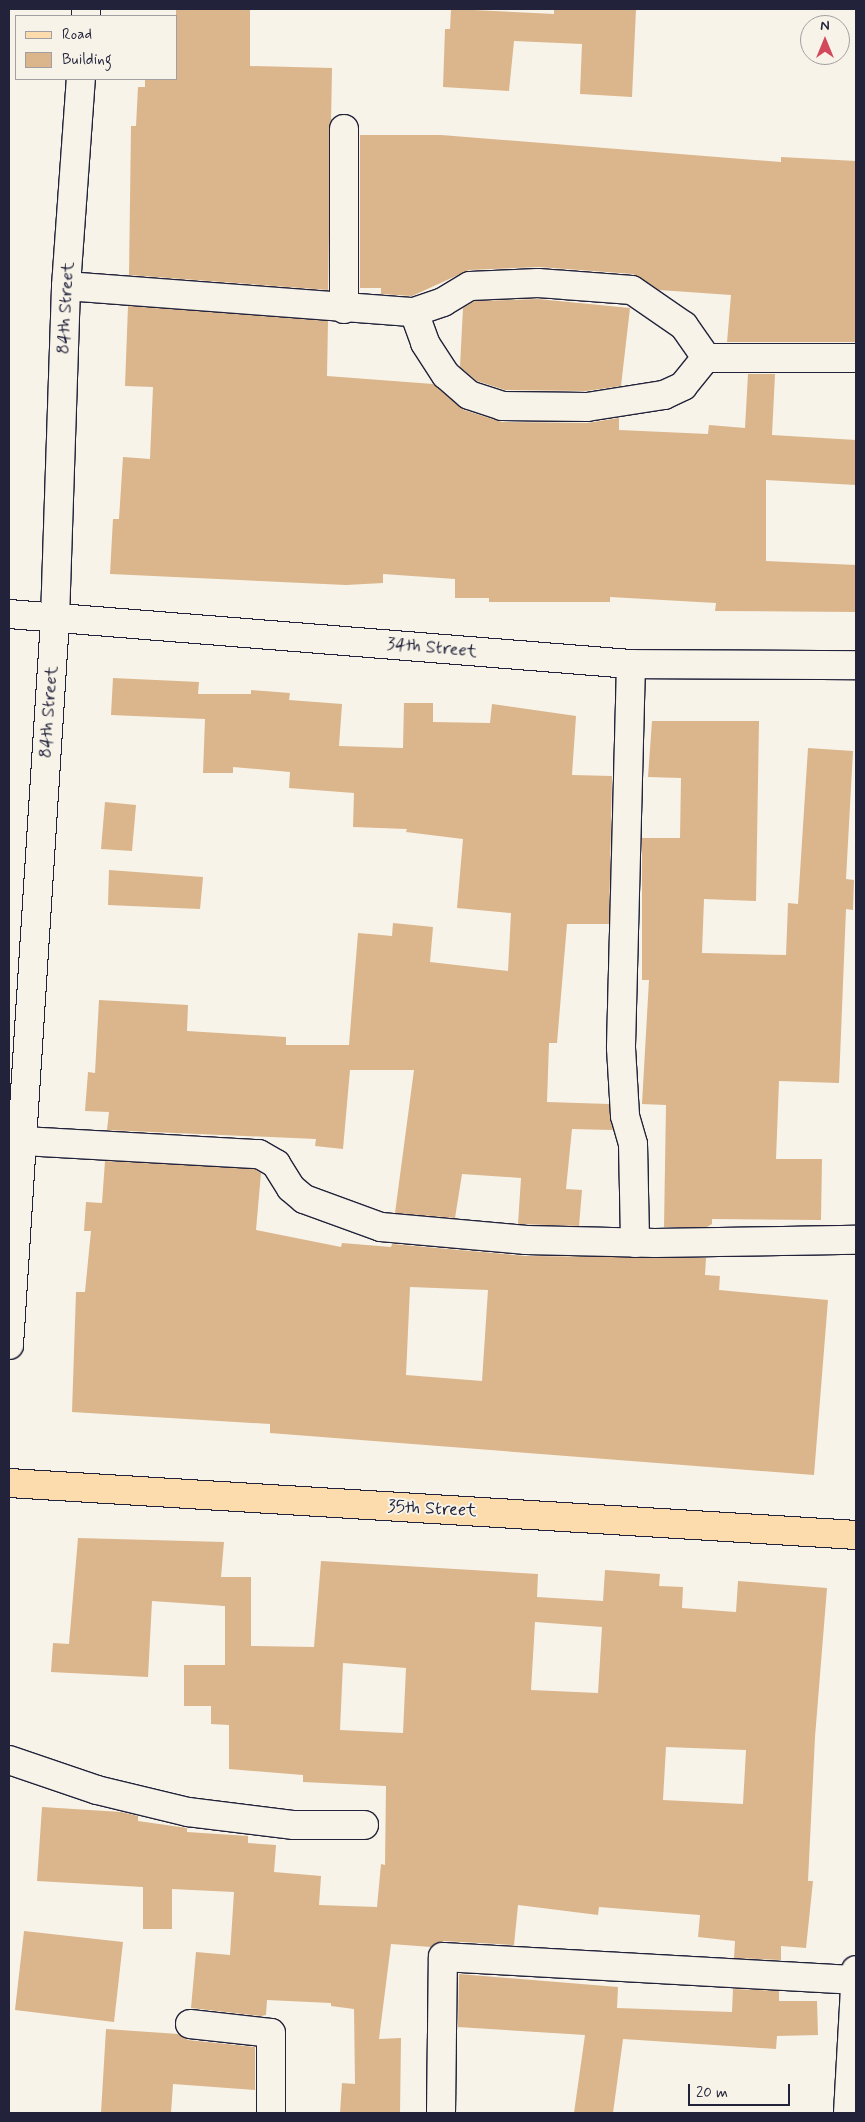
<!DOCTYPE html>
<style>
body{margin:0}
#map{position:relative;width:865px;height:2122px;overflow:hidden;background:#f7f3e8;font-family:Mynerve,sans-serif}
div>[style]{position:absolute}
.building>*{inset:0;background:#dbb58c}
.roads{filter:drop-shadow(1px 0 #22223b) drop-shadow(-1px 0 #22223b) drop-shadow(0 1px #22223b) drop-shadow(0 -1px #22223b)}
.minor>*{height:28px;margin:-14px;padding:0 14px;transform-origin:14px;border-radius:14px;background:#f7f3e8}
.secondary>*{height:28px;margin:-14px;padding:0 14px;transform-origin:14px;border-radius:14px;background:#f7f3e8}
.primary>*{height:28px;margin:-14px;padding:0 14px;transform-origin:14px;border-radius:14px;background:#fcdcac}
span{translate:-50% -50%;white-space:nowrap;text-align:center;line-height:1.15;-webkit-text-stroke:4px #f7f3e8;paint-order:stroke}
.street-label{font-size:18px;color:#22223b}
.frame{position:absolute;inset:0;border:10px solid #22223b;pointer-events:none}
.legend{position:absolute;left:15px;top:15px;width:162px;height:65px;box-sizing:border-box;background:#f7f3e8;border:1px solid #a29fa3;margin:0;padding:6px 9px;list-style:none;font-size:15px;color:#22223b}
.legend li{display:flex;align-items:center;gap:10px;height:25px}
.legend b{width:25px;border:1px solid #a29fa3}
.north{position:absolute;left:800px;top:15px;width:50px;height:50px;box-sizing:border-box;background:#f7f3e8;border:1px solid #a29fa3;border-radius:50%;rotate:0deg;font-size:14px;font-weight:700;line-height:20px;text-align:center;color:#22223b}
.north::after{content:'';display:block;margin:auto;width:18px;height:22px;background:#d1495b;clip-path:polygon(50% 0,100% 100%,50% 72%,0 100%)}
.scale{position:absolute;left:688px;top:2084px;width:102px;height:22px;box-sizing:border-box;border:2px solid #22223b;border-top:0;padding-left:6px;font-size:15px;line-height:18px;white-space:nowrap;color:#22223b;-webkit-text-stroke:4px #f7f3e8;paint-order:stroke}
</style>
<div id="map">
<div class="building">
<div style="clip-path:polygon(176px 9px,250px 9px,250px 66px,332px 68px,328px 290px,129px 275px,131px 126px,136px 126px,138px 87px,145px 87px,145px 79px,176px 79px)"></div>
<div style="clip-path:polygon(451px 9px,554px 14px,554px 9px,636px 9px,632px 97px,580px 94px,582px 44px,514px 41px,509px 91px,443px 87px,445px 29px,450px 29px)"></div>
<div style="clip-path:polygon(360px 135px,441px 135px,781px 162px,781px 157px,856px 161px,856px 342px,727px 342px,731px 295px,659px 290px,633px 274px,539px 267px,469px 270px,412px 296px,381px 294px,381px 288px,360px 288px)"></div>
<div style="clip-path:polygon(538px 299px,630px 308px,621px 386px,586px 391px,505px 390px,477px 381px,460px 367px,463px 308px,475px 301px)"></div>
<div style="clip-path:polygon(128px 306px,328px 321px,327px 376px,433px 384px,464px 410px,502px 422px,587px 423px,619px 418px,619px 430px,708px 434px,709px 425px,745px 428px,748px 374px,775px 374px,772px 435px,856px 440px,856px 485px,766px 480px,766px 561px,856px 565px,856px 612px,715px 611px,716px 603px,610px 597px,610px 602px,489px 602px,489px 598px,455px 598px,455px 579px,383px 574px,383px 583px,346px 585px,110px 574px,113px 519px,119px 519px,123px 457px,150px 459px,153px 387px,125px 386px)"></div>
<div style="clip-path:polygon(113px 678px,199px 682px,198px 694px,251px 694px,251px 690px,290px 693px,289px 700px,342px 704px,339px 746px,403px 748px,404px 703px,433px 703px,433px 722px,490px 723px,492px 704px,576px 716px,572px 775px,612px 776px,609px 924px,567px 924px,557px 1043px,549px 1043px,547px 1102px,609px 1104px,613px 1130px,572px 1129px,566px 1189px,582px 1190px,579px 1226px,518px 1224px,521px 1178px,462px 1174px,455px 1218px,395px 1213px,414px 1070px,350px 1070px,343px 1149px,315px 1146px,316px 1139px,107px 1130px,109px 1112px,85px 1111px,88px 1072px,95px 1073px,99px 1000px,188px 1005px,187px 1031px,286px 1037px,286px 1045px,349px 1045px,358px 933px,392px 936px,393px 923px,433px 927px,430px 962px,508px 971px,511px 913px,457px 908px,463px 839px,406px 832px,407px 829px,353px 827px,354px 793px,289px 788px,290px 772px,233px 767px,233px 773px,203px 773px,205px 719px,111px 715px)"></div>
<div style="clip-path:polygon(652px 721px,759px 721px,756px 901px,704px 899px,702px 953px,786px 955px,788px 903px,798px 904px,808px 748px,853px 751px,846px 879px,854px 880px,853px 910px,846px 909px,839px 1083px,779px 1081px,776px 1159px,822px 1159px,821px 1220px,712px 1219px,712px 1224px,707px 1227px,664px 1227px,666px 1105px,642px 1104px,649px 980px,642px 980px,642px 838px,680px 838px,681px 778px,648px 777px)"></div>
<div style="clip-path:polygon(105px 802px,136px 805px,132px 851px,101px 849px)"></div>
<div style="clip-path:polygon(109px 870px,203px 877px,200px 909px,108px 905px)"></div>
<div style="clip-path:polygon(evenodd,105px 1161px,254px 1169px,261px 1173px,256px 1230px,341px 1247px,342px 1243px,391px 1247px,392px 1244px,526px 1256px,706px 1258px,705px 1275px,720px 1276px,719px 1290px,828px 1300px,814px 1475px,270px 1433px,270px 1424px,72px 1412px,76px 1292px,85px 1292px,91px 1231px,84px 1231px,86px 1202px,102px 1203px,105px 1161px,410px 1287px,488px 1290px,482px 1381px,406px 1375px,410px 1287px)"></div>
<div style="clip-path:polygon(evenodd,78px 1538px,224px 1542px,221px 1577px,251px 1577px,251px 1646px,314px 1647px,321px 1561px,538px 1574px,537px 1597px,603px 1601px,605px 1570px,660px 1574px,659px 1586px,683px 1587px,682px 1608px,736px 1612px,738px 1581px,827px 1588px,815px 1737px,808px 1881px,813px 1881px,806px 1948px,781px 1946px,781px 1960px,734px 1958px,735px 1941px,698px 1937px,700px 1915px,599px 1907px,598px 1915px,518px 1905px,514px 1945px,444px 1941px,431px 1947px,391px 1944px,379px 2039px,401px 2038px,400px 2113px,340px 2113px,342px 2083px,355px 2084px,354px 2009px,331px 2006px,331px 2003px,267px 2000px,266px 2015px,261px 2016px,191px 2008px,196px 1952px,230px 1955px,234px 1892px,172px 1889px,172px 1929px,143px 1929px,143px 1887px,37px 1881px,42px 1807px,121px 1812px,138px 1816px,138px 1821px,187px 1828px,187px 1832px,248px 1836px,248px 1843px,276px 1845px,274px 1872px,321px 1876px,319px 1905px,377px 1907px,381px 1864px,385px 1865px,386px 1786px,303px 1782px,303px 1775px,229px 1769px,229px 1725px,211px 1724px,211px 1706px,184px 1706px,184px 1665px,225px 1665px,225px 1606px,152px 1601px,148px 1677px,51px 1672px,53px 1643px,69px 1644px,78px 1538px,535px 1622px,602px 1627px,598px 1693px,531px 1690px,535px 1622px,78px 1538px,343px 1663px,406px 1668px,403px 1733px,340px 1730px,343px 1663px,78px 1538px,666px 1747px,746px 1750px,743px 1804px,663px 1800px,666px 1747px)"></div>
<div style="clip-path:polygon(24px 1931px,123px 1942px,114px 2022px,15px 2010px)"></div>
<div style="clip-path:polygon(459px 1974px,618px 1987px,617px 2008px,732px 2012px,733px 1989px,779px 1991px,779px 2001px,817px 2001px,818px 2035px,777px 2036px,776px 2049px,623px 2039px,613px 2113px,574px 2113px,585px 2035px,458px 2027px)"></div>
<div style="clip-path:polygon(106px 2029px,178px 2034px,188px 2040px,255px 2047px,255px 2090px,173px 2084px,171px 2113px,101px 2113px)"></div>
</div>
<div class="roads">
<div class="minor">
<div style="left:66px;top:286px;width:349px;rotate:4.3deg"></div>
<div style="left:414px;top:312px;width:31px;rotate:-19deg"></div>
<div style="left:443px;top:302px;width:31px;rotate:-31deg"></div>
<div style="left:470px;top:286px;width:68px;rotate:-2.5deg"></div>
<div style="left:538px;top:283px;width:94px;rotate:4.3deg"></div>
<div style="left:632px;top:290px;width:63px;rotate:34.7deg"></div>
<div style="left:684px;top:326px;width:39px;rotate:55deg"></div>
<div style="left:344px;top:309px;width:180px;rotate:-90deg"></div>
<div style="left:414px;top:312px;width:33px;rotate:70deg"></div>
<div style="left:425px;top:343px;width:38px;rotate:57deg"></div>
<div style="left:446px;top:375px;width:30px;rotate:41deg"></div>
<div style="left:469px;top:395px;width:35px;rotate:18deg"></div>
<div style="left:502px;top:406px;width:85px;rotate:0.7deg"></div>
<div style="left:587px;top:407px;width:78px;rotate:-8.9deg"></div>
<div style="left:664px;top:395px;width:21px;rotate:-25deg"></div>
<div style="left:683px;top:386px;width:36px;rotate:-51deg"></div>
<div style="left:706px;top:358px;width:150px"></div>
<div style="left:9px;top:614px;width:624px;rotate:4.6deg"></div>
<div style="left:631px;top:664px;width:225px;rotate:0.3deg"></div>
<div style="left:631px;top:664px;width:384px;rotate:91.5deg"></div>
<div style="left:621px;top:1048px;width:68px;rotate:86.6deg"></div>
<div style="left:625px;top:1116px;width:29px;rotate:74deg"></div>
<div style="left:633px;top:1144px;width:99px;rotate:88.8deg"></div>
<div style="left:23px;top:1141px;width:236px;rotate:3.2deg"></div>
<div style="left:259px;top:1154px;width:20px;rotate:30deg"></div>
<div style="left:276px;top:1164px;width:28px;rotate:58deg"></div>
<div style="left:291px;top:1188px;width:17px;rotate:40deg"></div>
<div style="left:304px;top:1199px;width:82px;rotate:20deg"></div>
<div style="left:381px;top:1227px;width:146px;rotate:5.1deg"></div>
<div style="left:526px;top:1240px;width:129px;rotate:1.3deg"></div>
<div style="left:655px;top:1243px;width:201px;rotate:-0.9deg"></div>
<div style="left:9px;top:1760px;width:93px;rotate:18.8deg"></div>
<div style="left:97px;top:1790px;width:94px;rotate:13.6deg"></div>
<div style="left:188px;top:1812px;width:107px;rotate:7deg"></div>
<div style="left:294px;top:1825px;width:70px"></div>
<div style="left:190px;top:2024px;width:81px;rotate:6.3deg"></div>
<div style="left:271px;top:2033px;width:80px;rotate:90deg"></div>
<div style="left:441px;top:2113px;width:156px;rotate:-89.3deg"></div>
<div style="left:443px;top:1957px;width:414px;rotate:3.2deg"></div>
<div style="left:848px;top:2113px;width:143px;rotate:-86.8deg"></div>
</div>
<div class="secondary">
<div style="left:86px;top:16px;width:7px;rotate:-90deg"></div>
<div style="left:9px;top:1345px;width:727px;rotate:-86.37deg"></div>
<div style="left:55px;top:619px;width:333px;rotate:-88.1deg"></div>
<div style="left:66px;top:286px;width:208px;rotate:-85.9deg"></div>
</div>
<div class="primary">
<div style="left:9px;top:1483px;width:849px;rotate:3.51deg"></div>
</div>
</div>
<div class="street-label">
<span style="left:66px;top:308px;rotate:-87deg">84th Street</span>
<span style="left:432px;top:648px;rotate:5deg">34th Street</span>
<span style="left:49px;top:712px;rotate:-86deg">84th Street</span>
<span style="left:432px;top:1509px;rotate:3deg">35th Street</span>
</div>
<div class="frame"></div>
<ul class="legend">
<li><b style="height:6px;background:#fcdcac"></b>Road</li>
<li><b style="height:14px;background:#dbb58c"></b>Building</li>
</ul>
<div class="north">N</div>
<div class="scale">20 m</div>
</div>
